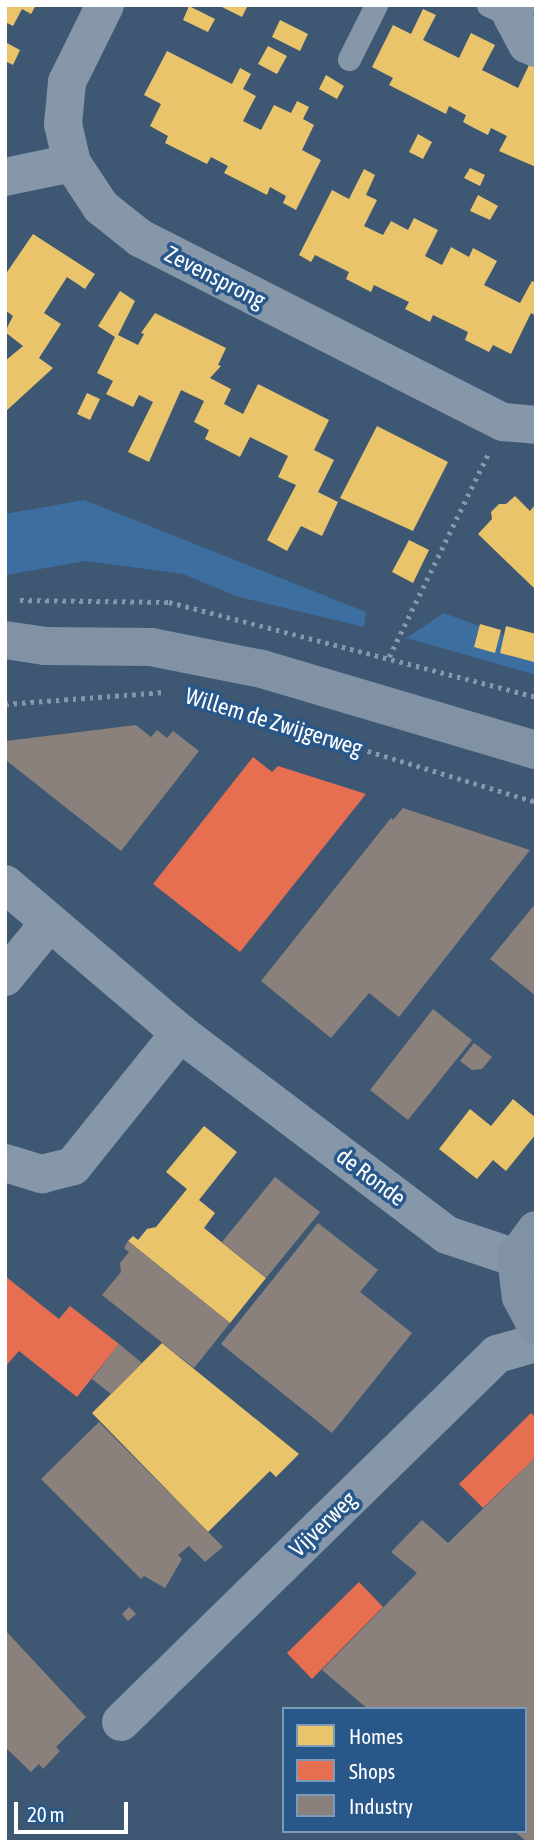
<!DOCTYPE html>
<style>
body{margin:0}
#map{position:relative;width:541px;height:1847px;overflow:hidden;background:#3e5874;font-family:"Asap Condensed",sans-serif}
div>[style]{position:absolute}
.green>*{inset:0;background:#3d6ea0}
.homes>*{inset:0;background:#e9c46a}
.shops>*{inset:0;background:#e76f51}
.industry>*{inset:0;background:#8a817c}
.path>*{height:4.5px;margin-top:-2.25px;transform-origin:0;background:repeating-linear-gradient(90deg,#8597a9 0 3.5px,transparent 0 8.5px)}
.lane>*{height:23px;margin:-11.5px;padding:0 11.5px;transform-origin:11.5px;border-radius:11.5px;background:#8597a9}
.street>*{height:38px;margin:-19px;padding:0 19px;transform-origin:19px;border-radius:19px;background:#8597a9}
.secondary>*{height:38px;margin:-19px;padding:0 19px;transform-origin:19px;border-radius:19px;background:#8192a5}
span{translate:-50% -50%;white-space:nowrap;text-align:center;line-height:1.15;-webkit-text-stroke:7px #28578a;paint-order:stroke}
.street-label{font-size:23px;color:#fff}
.frame{position:absolute;inset:0;border:7px solid #fff;pointer-events:none}
.legend{position:absolute;left:282px;top:1707px;width:245px;height:126px;box-sizing:border-box;background:#28578a;border:2px solid #7e9ab9;margin:0;padding:9px 12px;list-style:none;font-size:21px;color:#fff}
.legend li{display:flex;align-items:center;gap:14px;height:35px}
.legend b{width:35px;border:2px solid #7e9ab9}
.scale{position:absolute;left:14px;top:1802px;width:114px;height:32px;box-sizing:border-box;border:4px solid #fff;border-top:0;padding-left:9px;font-size:21px;line-height:24px;white-space:nowrap;color:#fff;-webkit-text-stroke:5px #28578a;paint-order:stroke}
</style>
<div id="map">
<div class="green">
<div style="clip-path:polygon(84px 500px,366px 612px,364px 627px,239px 597px,183px 574px,86px 561px,5px 575px,5px 514px)"></div>
<div style="clip-path:polygon(444px 613px,536px 647px,536px 675px,406px 638px)"></div>
</div>
<div class="homes">
<div style="clip-path:polygon(5px 5px,36px 5px,31px 14px,22px 9px,13px 26px,5px 22px)"></div>
<div style="clip-path:polygon(218px 5px,248px 5px,242px 17px)"></div>
<div style="clip-path:polygon(189px 6px,215px 19px,208px 32px,183px 20px)"></div>
<div style="clip-path:polygon(423px 9px,436px 15px,423px 40px,459px 58px,471px 33px,495px 45px,482px 70px,518px 88px,530px 63px,536px 66px,536px 167px,499px 151px,507px 136px,491px 128px,488px 135px,474px 128px,463px 122px,466px 115px,449px 106px,446px 114px,389px 85px,393px 78px,372px 67px,393px 25px,411px 34px)"></div>
<div style="clip-path:polygon(280px 20px,308px 34px,300px 51px,272px 37px)"></div>
<div style="clip-path:polygon(5px 42px,20px 50px,13px 65px,5px 61px)"></div>
<div style="clip-path:polygon(268px 46px,287px 56px,277px 74px,258px 64px)"></div>
<div style="clip-path:polygon(167px 51px,232px 84px,240px 68px,251px 74px,243px 89px,256px 96px,243px 121px,261px 130px,274px 105px,291px 113px,297px 101px,309px 107px,303px 119px,314px 125px,302px 150px,321px 160px,296px 210px,283px 203px,286px 196px,270px 187px,267px 195px,224px 173px,228px 166px,211px 157px,207px 164px,165px 143px,168px 136px,150px 126px,161px 104px,144px 95px)"></div>
<div style="clip-path:polygon(326px 75px,344px 86px,337px 99px,319px 89px)"></div>
<div style="clip-path:polygon(418px 134px,432px 142px,423px 159px,409px 152px)"></div>
<div style="clip-path:polygon(470px 168px,485px 175px,480px 186px,464px 178px)"></div>
<div style="clip-path:polygon(364px 169px,375px 175px,366px 195px,377px 200px,364px 226px,383px 235px,391px 221px,408px 230px,414px 218px,438px 230px,425px 256px,442px 265px,451px 247px,469px 257px,473px 248px,497px 261px,484px 285px,520px 303px,532px 281px,536px 283px,536px 316px,531px 313px,511px 354px,493px 345px,489px 352px,465px 340px,468px 332px,433px 315px,430px 322px,405px 309px,409px 302px,374px 285px,371px 292px,346px 279px,349px 272px,315px 255px,311px 262px,299px 255px,332px 190px,349px 199px)"></div>
<div style="clip-path:polygon(478px 195px,498px 206px,490px 220px,470px 211px)"></div>
<div style="clip-path:polygon(33px 234px,95px 274px,85px 289px,67px 277px,44px 313px,61px 324px,39px 358px,53px 368px,5px 412px,5px 361px,23px 346px,5px 332px,13px 316px,5px 310px,5px 275px)"></div>
<div style="clip-path:polygon(120px 291px,135px 301px,118px 335px,138px 345px,144px 334px,141px 333px,155px 313px,226px 348px,218px 365px,221px 366px,210px 378px,231px 389px,224px 404px,243px 414px,258px 384px,329px 420px,314px 450px,334px 460px,318px 492px,338px 502px,322px 536px,301px 526px,287px 551px,267px 540px,296px 485px,278px 477px,288px 456px,250px 437px,240px 457px,205px 439px,209px 430px,194px 422px,204px 401px,181px 390px,149px 462px,128px 452px,153px 402px,139px 395px,133px 407px,106px 394px,113px 381px,97px 373px,115px 337px,98px 326px)"></div>
<div style="clip-path:polygon(87px 393px,100px 399px,90px 420px,77px 414px)"></div>
<div style="clip-path:polygon(377px 426px,448px 462px,413px 531px,340px 498px)"></div>
<div style="clip-path:polygon(515px 496px,530px 511px,536px 504px,536px 590px,478px 534px,492px 519px,491px 512px,499px 504px,506px 504px)"></div>
<div style="clip-path:polygon(409px 540px,429px 550px,413px 583px,392px 572px)"></div>
<div style="clip-path:polygon(480px 624px,501px 630px,495px 653px,474px 647px)"></div>
<div style="clip-path:polygon(506px 626px,536px 634px,534px 662px,500px 653px)"></div>
<div style="clip-path:polygon(513px 1099px,536px 1118px,536px 1134px,506px 1171px,493px 1160px,477px 1179px,439px 1149px,470px 1109px,491px 1126px)"></div>
<div style="clip-path:polygon(204px 1126px,237px 1152px,199px 1200px,215px 1213px,204px 1228px,266px 1278px,230px 1323px,128px 1241px,133px 1236px,138px 1240px,147px 1229px,156px 1227px,187px 1189px,166px 1172px)"></div>
<div style="clip-path:polygon(162px 1343px,299px 1454px,276px 1477px,270px 1471px,208px 1532px,92px 1413px)"></div>
</div>
<div class="shops">
<div style="clip-path:polygon(253px 757px,272px 772px,278px 766px,366px 794px,240px 952px,153px 884px)"></div>
<div style="clip-path:polygon(5px 1276px,59px 1319px,70px 1306px,119px 1344px,77px 1397px,19px 1351px,5px 1367px)"></div>
<div style="clip-path:polygon(531px 1413px,536px 1418px,536px 1457px,483px 1508px,459px 1484px)"></div>
<div style="clip-path:polygon(359px 1582px,383px 1607px,312px 1679px,287px 1653px)"></div>
</div>
<div class="industry">
<div style="clip-path:polygon(136px 725px,151px 737px,157px 730px,167px 738px,173px 731px,199px 751px,121px 851px,7px 761px,6px 741px)"></div>
<div style="clip-path:polygon(403px 808px,530px 850px,399px 1017px,369px 993px,331px 1038px,261px 981px,391px 818px,393px 820px)"></div>
<div style="clip-path:polygon(536px 903px,536px 996px,490px 959px)"></div>
<div style="clip-path:polygon(433px 1009px,472px 1040px,408px 1120px,370px 1090px)"></div>
<div style="clip-path:polygon(474px 1043px,492px 1057px,482px 1069px,472px 1070px,460px 1061px)"></div>
<div style="clip-path:polygon(275px 1177px,320px 1212px,266px 1278px,222px 1242px)"></div>
<div style="clip-path:polygon(318px 1223px,378px 1270px,360px 1292px,412px 1333px,332px 1433px,221px 1344px)"></div>
<div style="clip-path:polygon(128px 1241px,230px 1323px,194px 1368px,102px 1295px,121px 1272px,120px 1263px,129px 1252px,124px 1248px)"></div>
<div style="clip-path:polygon(119px 1344px,142px 1363px,111px 1394px,92px 1379px)"></div>
<div style="clip-path:polygon(99px 1422px,223px 1547px,205px 1562px,189px 1546px,178px 1555px,182px 1559px,165px 1588px,144px 1576px,141px 1579px,41px 1479px)"></div>
<div style="clip-path:polygon(536px 1457px,536px 1842px,527px 1842px,514px 1831px,525px 1831px,525px 1709px,368px 1709px,322px 1670px,417px 1573px,391px 1552px,422px 1520px,448px 1543px)"></div>
<div style="clip-path:polygon(129px 1607px,136px 1614px,128px 1621px,122px 1614px)"></div>
<div style="clip-path:polygon(5px 1630px,86px 1717px,56px 1747px,60px 1751px,43px 1769px,39px 1764px,31px 1772px,5px 1747px)"></div>
</div>
<div class="path">
<div style="left:20px;top:600px;width:149px;rotate:0.8deg"></div>
<div style="left:169px;top:602px;width:379px;rotate:14.5deg"></div>
<div style="left:389px;top:657px;width:226px;rotate:-64deg"></div>
<div style="left:197px;top:699px;width:354px;rotate:16.9deg"></div>
<div style="left:5px;top:704px;width:160px;rotate:-4.3deg"></div>
</div>
<div class="lane">
<div style="left:488px;top:5px;width:26px;rotate:25deg"></div>
<div style="left:349px;top:59px;width:60px;rotate:-63.4deg"></div>
</div>
<div class="street">
<div style="left:105px;top:5px;width:86px;rotate:116.3deg"></div>
<div style="left:67px;top:82px;width:42px;rotate:95.4deg"></div>
<div style="left:63px;top:124px;width:40px;rotate:77deg"></div>
<div style="left:72px;top:163px;width:53px;rotate:56.6deg"></div>
<div style="left:101px;top:207px;width:50px;rotate:38.5deg"></div>
<div style="left:140px;top:238px;width:407px;rotate:26.9deg"></div>
<div style="left:503px;top:422px;width:33px;rotate:5deg"></div>
<div style="left:517px;top:5px;width:12px;rotate:114deg"></div>
<div style="left:512px;top:16px;width:32px;rotate:62deg"></div>
<div style="left:527px;top:44px;width:10px;rotate:24deg"></div>
<div style="left:5px;top:177px;width:68px;rotate:-11.8deg"></div>
<div style="left:5px;top:884px;width:230px;rotate:40.4deg"></div>
<div style="left:180px;top:1033px;width:335px;rotate:37.1deg"></div>
<div style="left:447px;top:1235px;width:73px;rotate:18.4deg"></div>
<div style="left:5px;top:977px;width:70px;rotate:-50.8deg"></div>
<div style="left:5px;top:1163px;width:39px;rotate:17deg"></div>
<div style="left:42px;top:1174px;width:32px;rotate:-14deg"></div>
<div style="left:73px;top:1166px;width:171px;rotate:-51.2deg"></div>
<div style="left:121px;top:1722px;width:526px;rotate:-44.38deg"></div>
<div style="left:497px;top:1354px;width:41px;rotate:-15.8deg"></div>
</div>
<div class="secondary">
<div style="left:5px;top:640px;width:40px;rotate:8.5deg"></div>
<div style="left:45px;top:646px;width:106px;rotate:0.5deg"></div>
<div style="left:151px;top:647px;width:113px;rotate:11.2deg"></div>
<div style="left:262px;top:669px;width:286px;rotate:16.5deg"></div>
<div style="left:536px;top:1230px;width:34px;rotate:126deg"></div>
<div style="left:516px;top:1258px;width:39px;rotate:83deg"></div>
<div style="left:521px;top:1297px;width:32px;rotate:62deg"></div>
</div>
<div class="street-label">
<span style="left:215px;top:277px;rotate:27deg">Zevensprong</span>
<span style="left:274px;top:722px;rotate:17deg">Willem de Zwijgerweg</span>
<span style="left:371px;top:1177px;rotate:37deg">de Ronde</span>
<span style="left:323px;top:1524px;rotate:-44deg">Vijverweg</span>
</div>
<div class="frame"></div>
<ul class="legend">
<li><b style="height:19px;background:#e9c46a"></b>Homes</li>
<li><b style="height:19px;background:#e76f51"></b>Shops</li>
<li><b style="height:19px;background:#8a817c"></b>Industry</li>
</ul>
<div class="scale">20 m</div>
</div>
